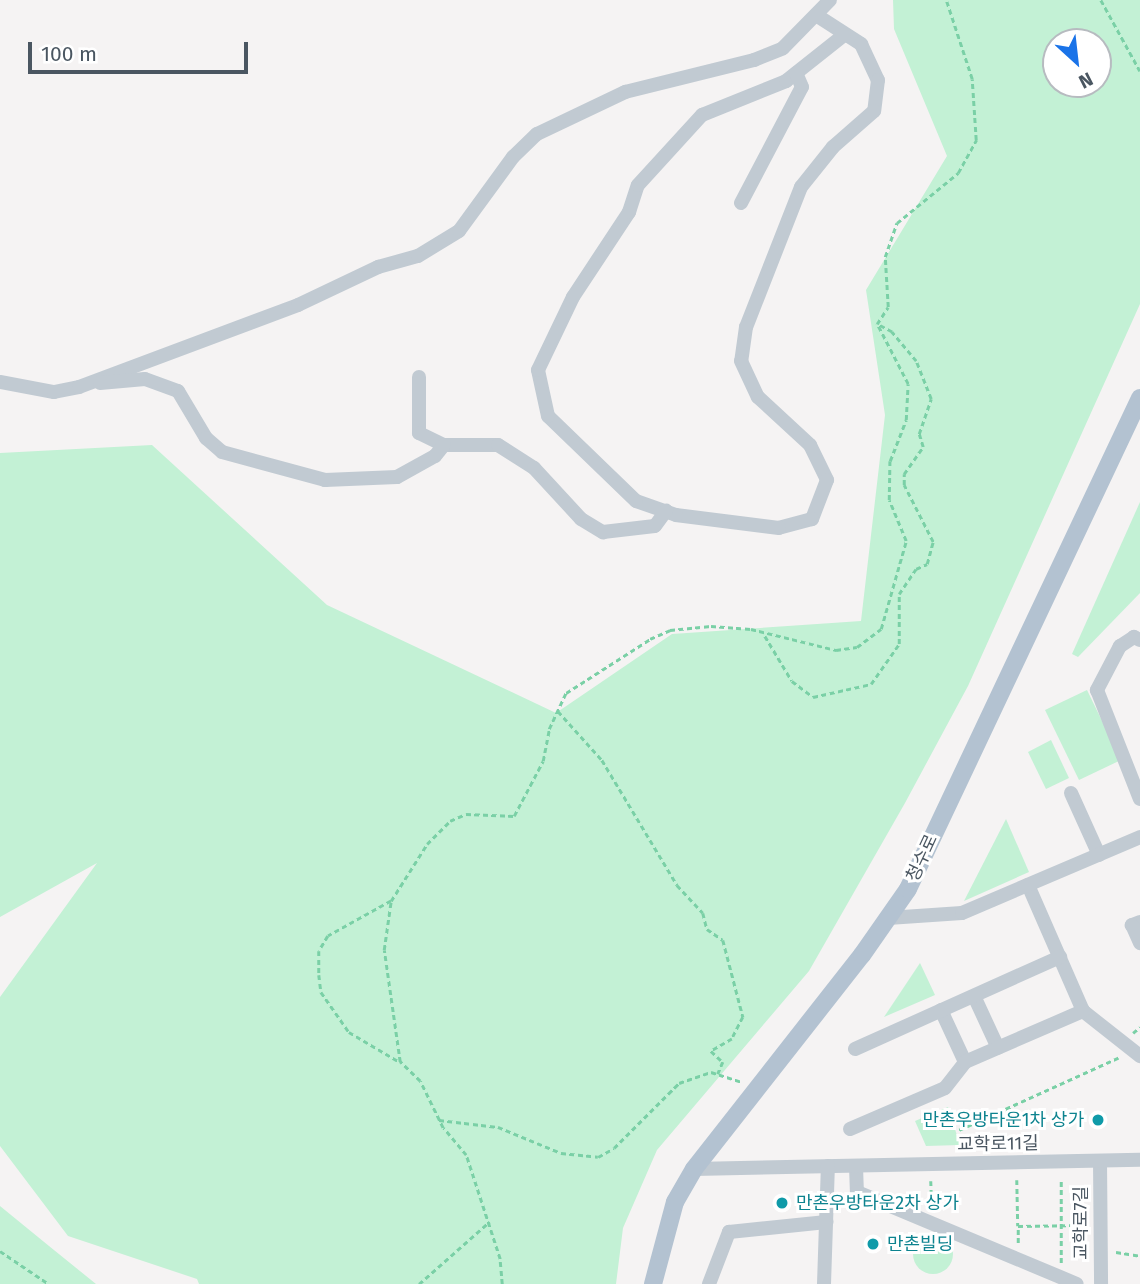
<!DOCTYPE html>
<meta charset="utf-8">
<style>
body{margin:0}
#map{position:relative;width:1140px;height:1284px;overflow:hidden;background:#f5f3f3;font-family:"Fira Sans","Noto Sans KR",sans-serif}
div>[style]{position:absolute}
.green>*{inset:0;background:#c3f1d5}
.round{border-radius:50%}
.path>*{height:2.5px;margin-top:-1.25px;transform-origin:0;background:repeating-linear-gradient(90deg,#7ad0a6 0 5px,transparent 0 8.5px)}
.minor>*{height:14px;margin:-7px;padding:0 7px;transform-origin:7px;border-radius:7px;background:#c1cad2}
.major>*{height:18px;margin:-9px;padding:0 9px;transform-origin:9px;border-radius:9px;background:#b3c2d1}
.dots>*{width:19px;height:19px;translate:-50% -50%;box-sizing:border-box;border:4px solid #fff;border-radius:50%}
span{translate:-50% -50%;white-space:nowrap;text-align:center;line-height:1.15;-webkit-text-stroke:6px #fff;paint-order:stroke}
.street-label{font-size:18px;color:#4a5661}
.culture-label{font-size:18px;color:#0d838f}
.right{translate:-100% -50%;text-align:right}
.left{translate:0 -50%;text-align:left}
.north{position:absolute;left:1042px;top:28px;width:70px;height:70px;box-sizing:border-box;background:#fff;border:2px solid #b7bbc0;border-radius:50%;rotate:153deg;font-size:19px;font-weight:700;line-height:28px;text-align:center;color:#4a5661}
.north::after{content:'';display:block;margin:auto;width:24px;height:32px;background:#1a73e8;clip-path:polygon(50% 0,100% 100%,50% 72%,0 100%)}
.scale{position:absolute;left:28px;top:42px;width:220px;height:32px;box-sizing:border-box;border:4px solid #4a5661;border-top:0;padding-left:9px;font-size:21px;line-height:24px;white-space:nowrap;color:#4a5661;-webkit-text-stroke:5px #fff;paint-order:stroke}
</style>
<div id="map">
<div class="green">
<div style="clip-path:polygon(evenodd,893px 0,1140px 0,1140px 304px,968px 686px,905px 803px,809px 971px,657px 1150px,623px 1228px,616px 1284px,199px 1284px,197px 1279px,68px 1236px,0 1146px,0 997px,97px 863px,0 917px,0 453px,152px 445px,327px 605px,556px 713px,672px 634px,861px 621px,885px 415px,866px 290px,947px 156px,894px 29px,893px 0,1056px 42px,1098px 42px,1098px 84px,1056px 84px,1056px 42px)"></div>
<div style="clip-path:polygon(1140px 502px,1140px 593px,1078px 657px,1072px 654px)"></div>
<div style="clip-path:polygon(1087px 690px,1121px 760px,1079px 780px,1045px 710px)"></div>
<div style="clip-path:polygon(1051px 740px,1069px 778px,1046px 789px,1028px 752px)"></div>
<div style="clip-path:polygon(1006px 819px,1029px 872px,964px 901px)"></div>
<div style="clip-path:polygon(920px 963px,935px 995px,884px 1017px)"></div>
<div style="clip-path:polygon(948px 1107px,960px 1145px,926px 1146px,915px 1121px)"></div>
<div style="clip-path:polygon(0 1206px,49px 1246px,96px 1284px,0 1284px)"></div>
<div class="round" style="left:913px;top:1234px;width:40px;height:40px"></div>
</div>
<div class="path">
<div style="left:1101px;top:0;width:81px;rotate:61.2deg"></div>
<div style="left:765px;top:636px;width:52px;rotate:59deg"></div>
<div style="left:792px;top:681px;width:26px;rotate:37deg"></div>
<div style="left:813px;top:697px;width:59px;rotate:-12.6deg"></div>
<div style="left:871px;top:684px;width:49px;rotate:-55deg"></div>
<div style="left:899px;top:644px;width:50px;rotate:-90deg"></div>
<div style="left:899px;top:594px;width:30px;rotate:-56deg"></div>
<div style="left:916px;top:569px;width:12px;rotate:-24deg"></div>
<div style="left:927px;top:564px;width:23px;rotate:-75deg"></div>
<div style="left:933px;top:542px;width:64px;rotate:-117deg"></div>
<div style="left:904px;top:485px;width:11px;rotate:-90deg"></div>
<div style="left:904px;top:474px;width:33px;rotate:-55deg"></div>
<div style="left:923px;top:447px;width:14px;rotate:-107deg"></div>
<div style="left:919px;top:434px;width:37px;rotate:-71deg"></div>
<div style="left:931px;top:399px;width:41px;rotate:-111.5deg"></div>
<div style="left:916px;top:361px;width:38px;rotate:-130deg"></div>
<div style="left:892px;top:332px;width:17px;rotate:-152deg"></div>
<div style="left:558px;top:711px;width:66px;rotate:48.1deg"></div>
<div style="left:602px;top:760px;width:146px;rotate:59deg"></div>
<div style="left:677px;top:885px;width:38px;rotate:47deg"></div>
<div style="left:703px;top:913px;width:16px;rotate:76deg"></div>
<div style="left:707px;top:929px;width:19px;rotate:35deg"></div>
<div style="left:723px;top:940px;width:80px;rotate:75.4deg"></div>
<div style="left:743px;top:1017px;width:25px;rotate:117deg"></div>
<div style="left:732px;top:1039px;width:24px;rotate:150deg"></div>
<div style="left:711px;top:1051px;width:16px;rotate:43deg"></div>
<div style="left:723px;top:1062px;width:13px;rotate:113deg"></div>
<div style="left:391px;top:901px;width:72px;rotate:150.9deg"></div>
<div style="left:328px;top:936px;width:17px;rotate:121deg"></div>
<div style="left:319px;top:951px;width:24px;rotate:90deg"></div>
<div style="left:319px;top:975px;width:17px;rotate:83deg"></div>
<div style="left:321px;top:992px;width:49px;rotate:55deg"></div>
<div style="left:349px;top:1032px;width:57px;rotate:30.6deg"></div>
<div style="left:1133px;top:1033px;width:9px;rotate:-41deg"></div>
<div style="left:439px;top:1120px;width:59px;rotate:6.8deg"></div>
<div style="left:498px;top:1127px;width:68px;rotate:22.4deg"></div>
<div style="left:561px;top:1153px;width:37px;rotate:6deg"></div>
<div style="left:598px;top:1157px;width:18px;rotate:-29deg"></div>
<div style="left:614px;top:1148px;width:92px;rotate:-45deg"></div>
<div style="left:679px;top:1083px;width:34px;rotate:-19deg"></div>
<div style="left:711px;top:1072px;width:33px;rotate:18deg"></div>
<div style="left:959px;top:1130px;width:175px;rotate:-24.4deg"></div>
<div style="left:1017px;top:1180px;width:46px;rotate:88.8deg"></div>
<div style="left:1018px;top:1226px;width:69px;rotate:-0.8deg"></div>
<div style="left:931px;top:1181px;width:28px;rotate:88deg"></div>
<div style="left:1018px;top:1243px;width:17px;rotate:-90deg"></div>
<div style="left:0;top:1251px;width:59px;rotate:34deg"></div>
<div style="left:1116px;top:1252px;width:24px;rotate:9deg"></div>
<div style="left:1061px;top:1263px;width:84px;rotate:-90deg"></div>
<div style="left:419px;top:1284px;width:94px;rotate:-41.5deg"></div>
<div style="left:502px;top:1284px;width:25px;rotate:-95deg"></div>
<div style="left:500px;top:1259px;width:109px;rotate:-108.1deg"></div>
<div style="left:466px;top:1155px;width:35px;rotate:-130deg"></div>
<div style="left:443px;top:1128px;width:52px;rotate:-116.1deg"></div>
<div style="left:420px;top:1081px;width:28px;rotate:-136deg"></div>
<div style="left:400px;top:1062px;width:113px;rotate:-98.1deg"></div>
<div style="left:384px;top:950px;width:49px;rotate:-81.9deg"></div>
<div style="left:391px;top:901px;width:67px;rotate:-57.7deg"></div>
<div style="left:427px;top:844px;width:33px;rotate:-45deg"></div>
<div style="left:450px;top:821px;width:17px;rotate:-24deg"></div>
<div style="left:466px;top:814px;width:48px;rotate:2.4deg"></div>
<div style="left:514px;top:816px;width:62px;rotate:-62.2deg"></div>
<div style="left:543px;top:761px;width:33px;rotate:-79deg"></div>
<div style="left:549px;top:729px;width:40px;rotate:-65deg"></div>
<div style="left:566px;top:693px;width:100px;rotate:-32.7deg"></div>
<div style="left:650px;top:639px;width:22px;rotate:-24deg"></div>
<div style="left:670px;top:630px;width:41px;rotate:-5.6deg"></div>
<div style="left:711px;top:626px;width:40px;rotate:4.3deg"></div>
<div style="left:751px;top:629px;width:88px;rotate:13.9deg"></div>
<div style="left:836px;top:650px;width:21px;rotate:-8deg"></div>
<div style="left:857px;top:647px;width:30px;rotate:-37deg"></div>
<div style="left:881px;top:629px;width:91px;rotate:-74.1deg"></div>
<div style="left:906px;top:541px;width:44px;rotate:-112.5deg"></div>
<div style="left:889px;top:500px;width:39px;rotate:-89deg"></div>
<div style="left:890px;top:461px;width:44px;rotate:-68.7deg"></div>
<div style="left:906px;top:420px;width:36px;rotate:-87deg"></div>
<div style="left:908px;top:384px;width:68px;rotate:-117.3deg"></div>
<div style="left:877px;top:324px;width:20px;rotate:-57deg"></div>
<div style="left:888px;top:307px;width:50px;rotate:-93.4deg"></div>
<div style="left:885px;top:257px;width:36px;rotate:-71deg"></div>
<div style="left:897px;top:223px;width:79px;rotate:-39.3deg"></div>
<div style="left:958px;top:173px;width:38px;rotate:-61deg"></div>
<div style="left:976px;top:140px;width:61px;rotate:-93.8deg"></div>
<div style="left:972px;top:79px;width:83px;rotate:-108.2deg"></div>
</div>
<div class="minor">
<div style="left:816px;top:15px;width:54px;rotate:32.8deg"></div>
<div style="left:861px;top:44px;width:40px;rotate:65deg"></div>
<div style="left:878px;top:80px;width:31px;rotate:97deg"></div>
<div style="left:874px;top:111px;width:55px;rotate:138.7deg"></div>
<div style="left:833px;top:147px;width:51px;rotate:128.7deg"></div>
<div style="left:801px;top:187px;width:150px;rotate:111.4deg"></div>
<div style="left:746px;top:327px;width:34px;rotate:98deg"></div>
<div style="left:741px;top:361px;width:40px;rotate:65deg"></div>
<div style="left:758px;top:397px;width:71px;rotate:42.7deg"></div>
<div style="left:810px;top:445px;width:39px;rotate:64deg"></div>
<div style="left:827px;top:480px;width:42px;rotate:111deg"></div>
<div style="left:812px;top:519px;width:34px;rotate:165deg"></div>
<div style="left:779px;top:528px;width:104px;rotate:-172.8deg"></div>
<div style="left:676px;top:515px;width:42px;rotate:-160.7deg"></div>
<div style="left:636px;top:501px;width:122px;rotate:-136deg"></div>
<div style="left:548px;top:416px;width:47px;rotate:-102.3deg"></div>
<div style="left:538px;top:370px;width:81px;rotate:-64.4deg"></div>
<div style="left:573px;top:297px;width:102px;rotate:-56.6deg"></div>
<div style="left:629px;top:212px;width:28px;rotate:-72deg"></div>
<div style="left:638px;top:185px;width:95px;rotate:-47.6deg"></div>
<div style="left:702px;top:115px;width:91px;rotate:-22deg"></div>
<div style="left:786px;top:81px;width:74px;rotate:-38.4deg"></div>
<div style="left:741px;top:203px;width:131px;rotate:-62.3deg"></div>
<div style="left:802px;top:87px;width:15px;rotate:-113deg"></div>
<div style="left:419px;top:377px;width:56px;rotate:90deg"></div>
<div style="left:419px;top:433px;width:28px;rotate:26deg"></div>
<div style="left:444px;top:445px;width:54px"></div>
<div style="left:498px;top:445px;width:43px;rotate:32.6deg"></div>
<div style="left:534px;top:468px;width:69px;rotate:47.3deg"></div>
<div style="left:581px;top:519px;width:26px;rotate:31deg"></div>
<div style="left:603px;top:532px;width:52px;rotate:-6.6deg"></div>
<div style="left:655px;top:526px;width:19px;rotate:-54deg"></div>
<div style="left:0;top:382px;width:55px;rotate:10.5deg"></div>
<div style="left:54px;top:392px;width:25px;rotate:-11deg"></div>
<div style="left:79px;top:387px;width:234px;rotate:-20.5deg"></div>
<div style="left:298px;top:305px;width:89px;rotate:-25.4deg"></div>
<div style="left:378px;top:267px;width:41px;rotate:-15.4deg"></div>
<div style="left:418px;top:256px;width:48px;rotate:-31.4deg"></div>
<div style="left:459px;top:231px;width:92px;rotate:-53.9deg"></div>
<div style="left:513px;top:157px;width:33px;rotate:-44deg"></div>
<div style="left:537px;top:134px;width:98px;rotate:-25.5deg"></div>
<div style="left:625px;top:92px;width:133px;rotate:-13.9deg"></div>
<div style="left:754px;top:60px;width:31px;rotate:-22deg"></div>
<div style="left:783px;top:48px;width:67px;rotate:-45.6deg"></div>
<div style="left:100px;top:383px;width:45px;rotate:-5.1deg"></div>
<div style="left:145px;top:379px;width:35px;rotate:20deg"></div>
<div style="left:178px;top:391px;width:55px;rotate:59.2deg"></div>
<div style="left:206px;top:438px;width:21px;rotate:41deg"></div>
<div style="left:222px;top:452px;width:107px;rotate:15.2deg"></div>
<div style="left:325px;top:480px;width:72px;rotate:-2.4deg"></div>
<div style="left:397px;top:477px;width:43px;rotate:-28.9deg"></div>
<div style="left:435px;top:456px;width:14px;rotate:-51deg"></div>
<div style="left:1140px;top:640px;width:7px;rotate:-153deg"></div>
<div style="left:1134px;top:637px;width:17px;rotate:147deg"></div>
<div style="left:1120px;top:646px;width:50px;rotate:117.6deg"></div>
<div style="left:1097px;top:690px;width:117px;rotate:68.5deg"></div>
<div style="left:1071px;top:793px;width:68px;rotate:65.7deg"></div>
<div style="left:1028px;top:885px;width:137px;rotate:66.4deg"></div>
<div style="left:1083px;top:1011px;width:73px;rotate:38.3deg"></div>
<div style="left:888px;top:918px;width:74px;rotate:-3.9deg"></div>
<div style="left:962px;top:913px;width:194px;rotate:-23.1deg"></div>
<div style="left:1140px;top:922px;width:9px;rotate:159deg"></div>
<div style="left:1132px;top:925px;width:20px;rotate:66deg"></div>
<div style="left:974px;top:996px;width:57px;rotate:65.2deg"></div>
<div style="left:941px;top:1010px;width:57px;rotate:65.2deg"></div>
<div style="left:855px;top:1049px;width:225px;rotate:-24.2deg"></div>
<div style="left:850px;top:1129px;width:103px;rotate:-23.3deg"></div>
<div style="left:945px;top:1088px;width:33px;rotate:-52deg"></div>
<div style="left:965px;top:1062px;width:129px;rotate:-23.4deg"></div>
<div style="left:1100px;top:1161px;width:123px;rotate:89.5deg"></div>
<div style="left:856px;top:1166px;width:26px;rotate:88deg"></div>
<div style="left:857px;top:1192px;width:238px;rotate:22.7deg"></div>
<div style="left:694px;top:1169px;width:446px;rotate:-1.2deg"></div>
<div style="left:709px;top:1284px;width:56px;rotate:-69deg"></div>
<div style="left:729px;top:1232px;width:98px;rotate:-5.9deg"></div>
<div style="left:824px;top:1284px;width:118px;rotate:-88.1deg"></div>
</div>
<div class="major">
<div style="left:653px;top:1284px;width:85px;rotate:-75deg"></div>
<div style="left:675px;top:1202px;width:38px;rotate:-60deg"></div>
<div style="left:694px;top:1169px;width:272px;rotate:-51.9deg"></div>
<div style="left:862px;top:955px;width:80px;rotate:-55.1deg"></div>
<div style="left:908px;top:889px;width:543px;rotate:-64.71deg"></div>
</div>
<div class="dots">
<div style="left:1098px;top:1120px;background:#0f9aa8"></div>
<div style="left:782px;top:1203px;background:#0f9aa8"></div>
<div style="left:873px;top:1244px;background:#0f9aa8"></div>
</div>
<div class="street-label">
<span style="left:922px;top:858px;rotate:-65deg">청수로</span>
<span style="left:998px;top:1144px;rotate:-1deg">교학로11길</span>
<span style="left:1081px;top:1223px;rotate:-90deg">교학로7길</span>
</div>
<div class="culture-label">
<span class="right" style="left:1084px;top:1120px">만촌우방타운1차 상가</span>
<span class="left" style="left:796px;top:1203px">만촌우방타운2차 상가</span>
<span class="left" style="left:887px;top:1244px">만촌빌딩</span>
</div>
<div class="north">N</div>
<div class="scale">100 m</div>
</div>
